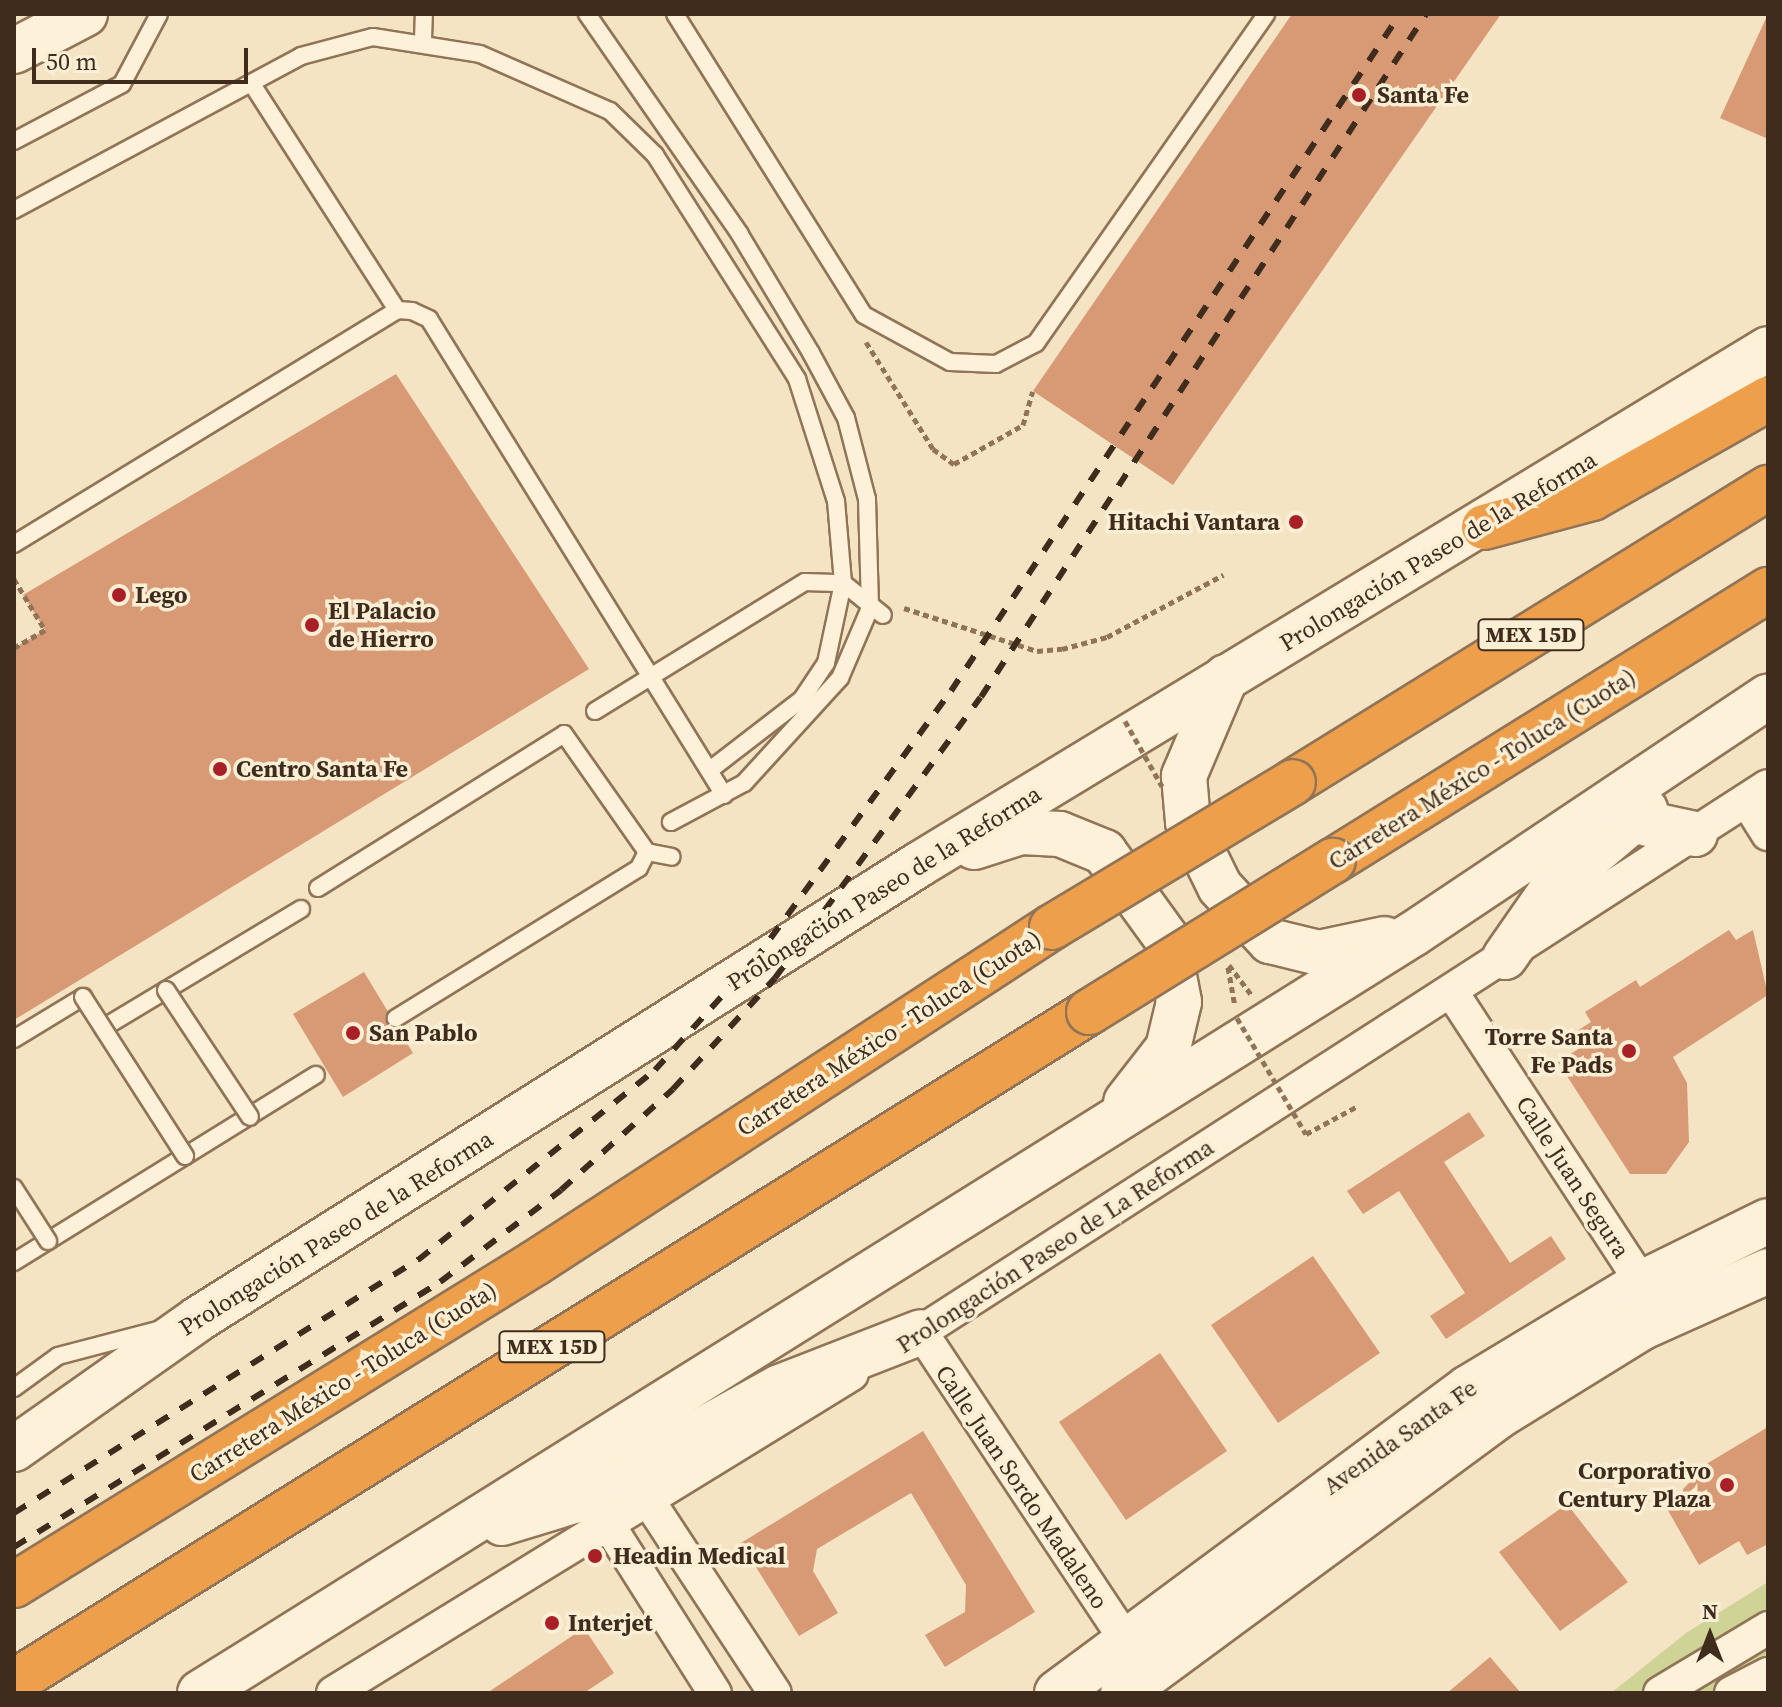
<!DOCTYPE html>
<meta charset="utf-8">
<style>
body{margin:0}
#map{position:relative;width:1782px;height:1707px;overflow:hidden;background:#f4e4c4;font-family:"Source Serif 4",serif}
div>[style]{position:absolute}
.green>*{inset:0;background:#cfd496}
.building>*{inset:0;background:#d79a75}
.path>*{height:5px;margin-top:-2.5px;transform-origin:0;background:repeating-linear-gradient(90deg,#917457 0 6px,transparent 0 10px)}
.roads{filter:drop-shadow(2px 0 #917457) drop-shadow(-2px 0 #917457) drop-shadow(0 2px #917457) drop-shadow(0 -2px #917457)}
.lane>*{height:16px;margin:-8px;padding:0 8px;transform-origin:8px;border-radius:8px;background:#fdf1d9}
.street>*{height:32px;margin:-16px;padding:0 16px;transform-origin:16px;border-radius:16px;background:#fdf1d9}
.secondary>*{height:44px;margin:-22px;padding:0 22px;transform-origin:22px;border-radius:22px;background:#fdf1d9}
.highway>*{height:44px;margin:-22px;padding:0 22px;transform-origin:22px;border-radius:22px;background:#ed9f4b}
.rail>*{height:6px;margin-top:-3px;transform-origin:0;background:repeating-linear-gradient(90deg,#402c1d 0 14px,transparent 0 28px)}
.path-bridge>*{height:5px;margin-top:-2.5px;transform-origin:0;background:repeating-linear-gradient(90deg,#917457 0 6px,transparent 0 10px)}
.bridges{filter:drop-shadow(2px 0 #917457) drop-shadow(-2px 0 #917457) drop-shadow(0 2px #917457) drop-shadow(0 -2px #917457)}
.lane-bridge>*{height:16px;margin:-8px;padding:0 8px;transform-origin:8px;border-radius:8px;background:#fdf1d9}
.highway-bridge>*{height:44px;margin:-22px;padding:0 22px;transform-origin:22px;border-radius:22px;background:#ed9f4b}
.dots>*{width:22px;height:22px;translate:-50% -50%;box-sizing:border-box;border:4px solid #faeed5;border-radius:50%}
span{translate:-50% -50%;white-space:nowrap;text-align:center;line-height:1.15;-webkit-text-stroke:7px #faeed5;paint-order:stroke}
.shield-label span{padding:2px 6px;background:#faeed5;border:2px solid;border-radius:6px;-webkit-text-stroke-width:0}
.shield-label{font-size:22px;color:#402c1d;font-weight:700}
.poi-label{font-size:24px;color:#402c1d;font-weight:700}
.left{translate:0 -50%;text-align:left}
.right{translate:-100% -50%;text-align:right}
.street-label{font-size:24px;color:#402c1d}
.frame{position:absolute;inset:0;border:16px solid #402c1d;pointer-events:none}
.north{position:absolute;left:1670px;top:1595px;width:80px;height:80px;-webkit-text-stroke:6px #faeed5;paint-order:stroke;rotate:0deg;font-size:22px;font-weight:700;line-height:32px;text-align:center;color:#402c1d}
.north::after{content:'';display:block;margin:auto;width:28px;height:36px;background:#402c1d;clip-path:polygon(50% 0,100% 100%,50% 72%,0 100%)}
.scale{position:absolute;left:32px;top:48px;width:216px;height:36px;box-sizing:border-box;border:4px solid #402c1d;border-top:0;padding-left:10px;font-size:24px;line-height:28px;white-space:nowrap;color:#402c1d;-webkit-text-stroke:6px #faeed5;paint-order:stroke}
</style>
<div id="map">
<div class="green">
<div style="clip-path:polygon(1768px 1582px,1768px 1693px,1611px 1693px,1686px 1633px)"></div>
</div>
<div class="building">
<div style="clip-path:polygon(1292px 14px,1501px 14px,1173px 485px,1033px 391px)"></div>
<div style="clip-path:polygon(1768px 14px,1768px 139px,1720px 118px)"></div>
<div style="clip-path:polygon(396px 374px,589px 669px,14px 1020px,14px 648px,45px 630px,23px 595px)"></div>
<div style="clip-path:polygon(1729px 930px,1736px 940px,1753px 930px,1768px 995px,1673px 1057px,1687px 1083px,1689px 1142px,1666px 1174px,1630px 1174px,1558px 1062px,1586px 1044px,1577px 1031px,1591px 1022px,1585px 1012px,1636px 980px,1640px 987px)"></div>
<div style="clip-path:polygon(364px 972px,413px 1053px,343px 1097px,293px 1014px)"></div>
<div style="clip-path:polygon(1469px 1112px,1485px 1136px,1444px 1162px,1510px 1263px,1551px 1236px,1566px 1259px,1446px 1339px,1430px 1316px,1465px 1293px,1399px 1191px,1363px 1214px,1347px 1191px)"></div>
<div style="clip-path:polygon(1313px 1256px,1380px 1353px,1278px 1423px,1211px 1325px)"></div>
<div style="clip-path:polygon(1160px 1353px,1227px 1451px,1126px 1520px,1059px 1422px)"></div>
<div style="clip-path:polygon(1768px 1427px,1768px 1544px,1747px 1555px,1739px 1541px,1699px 1565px,1666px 1507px,1708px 1463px)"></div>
<div style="clip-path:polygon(923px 1431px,1035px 1612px,945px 1667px,925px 1635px,965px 1612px,966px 1585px,911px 1493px,817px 1549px,813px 1571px,838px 1613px,799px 1636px,741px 1543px)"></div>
<div style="clip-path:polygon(1567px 1504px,1628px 1582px,1560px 1631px,1499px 1552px)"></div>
<div style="clip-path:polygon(584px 1628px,614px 1673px,584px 1693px,487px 1693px)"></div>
<div style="clip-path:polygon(1490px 1657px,1521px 1693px,1447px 1693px)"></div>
</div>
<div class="path">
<div style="left:866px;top:342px;width:126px;rotate:57.9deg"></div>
<div style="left:933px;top:449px;width:26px;rotate:36deg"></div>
<div style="left:954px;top:464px;width:79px;rotate:-29.5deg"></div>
<div style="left:1023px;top:425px;width:35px;rotate:-74deg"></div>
<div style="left:14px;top:579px;width:60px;rotate:58.7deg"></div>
<div style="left:45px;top:630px;width:36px;rotate:150deg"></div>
<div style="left:904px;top:608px;width:140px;rotate:17.9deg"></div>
<div style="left:1037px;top:651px;width:25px;rotate:-5deg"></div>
<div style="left:1062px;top:649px;width:47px;rotate:-14.9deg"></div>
<div style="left:1107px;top:637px;width:132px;rotate:-28.1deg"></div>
<div style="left:1229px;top:965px;width:39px;rotate:53deg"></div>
<div style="left:1228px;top:967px;width:39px;rotate:80deg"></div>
<div style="left:1306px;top:1134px;width:57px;rotate:-28.4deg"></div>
</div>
<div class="roads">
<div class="lane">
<div style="left:587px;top:14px;width:267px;rotate:55.2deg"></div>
<div style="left:739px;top:233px;width:140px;rotate:59deg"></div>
<div style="left:811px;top:353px;width:74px;rotate:61.7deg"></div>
<div style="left:846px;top:418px;width:84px;rotate:75.5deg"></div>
<div style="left:867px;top:499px;width:109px;rotate:88.4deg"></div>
<div style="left:870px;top:608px;width:76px;rotate:113.2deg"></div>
<div style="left:840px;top:678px;width:142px;rotate:132.4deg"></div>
<div style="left:744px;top:783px;width:83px;rotate:151.9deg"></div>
<div style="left:675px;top:14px;width:355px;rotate:57.9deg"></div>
<div style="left:864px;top:315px;width:98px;rotate:28.7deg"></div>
<div style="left:950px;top:362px;width:46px;rotate:2.5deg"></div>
<div style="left:996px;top:364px;width:45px;rotate:-27.7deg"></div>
<div style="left:1036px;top:343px;width:401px;rotate:-55deg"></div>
<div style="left:423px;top:39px;width:25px;rotate:-88deg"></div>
<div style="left:252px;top:84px;width:269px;rotate:57.3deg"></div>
<div style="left:14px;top:141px;width:122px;rotate:-27.8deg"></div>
<div style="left:122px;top:84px;width:79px;rotate:-62.1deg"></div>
<div style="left:14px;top:210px;width:326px;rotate:-28.2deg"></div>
<div style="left:301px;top:56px;width:74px;rotate:-14.8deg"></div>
<div style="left:373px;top:37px;width:108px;rotate:9deg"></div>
<div style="left:480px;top:54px;width:142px;rotate:23.7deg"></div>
<div style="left:610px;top:111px;width:63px;rotate:44.4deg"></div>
<div style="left:655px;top:155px;width:265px;rotate:57.6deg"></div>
<div style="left:797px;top:379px;width:128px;rotate:72.3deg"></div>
<div style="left:836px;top:501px;width:82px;rotate:85.1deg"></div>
<div style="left:843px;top:583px;width:82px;rotate:102deg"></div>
<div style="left:826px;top:663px;width:43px;rotate:123.7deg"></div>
<div style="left:802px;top:699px;width:115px;rotate:142.4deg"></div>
<div style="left:14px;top:544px;width:449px;rotate:-31.4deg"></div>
<div style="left:397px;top:310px;width:15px;rotate:4deg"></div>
<div style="left:412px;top:311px;width:19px;rotate:25deg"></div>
<div style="left:429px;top:319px;width:560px;rotate:58.21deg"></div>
<div style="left:595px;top:711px;width:246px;rotate:-31.6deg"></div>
<div style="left:805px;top:582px;width:38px;rotate:2deg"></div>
<div style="left:843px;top:583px;width:51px;rotate:38.7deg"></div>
<div style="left:647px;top:852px;width:25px;rotate:11deg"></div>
<div style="left:318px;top:888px;width:290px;rotate:-32deg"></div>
<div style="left:564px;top:734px;width:144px;rotate:54.9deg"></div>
<div style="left:647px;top:852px;width:18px;rotate:117deg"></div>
<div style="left:639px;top:868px;width:286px;rotate:148.3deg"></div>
<div style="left:103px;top:1028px;width:231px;rotate:-31deg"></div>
<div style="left:14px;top:1039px;width:81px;rotate:-31.3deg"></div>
<div style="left:14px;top:1262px;width:355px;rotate:-31.8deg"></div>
<div style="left:14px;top:1388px;width:54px;rotate:-36deg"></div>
<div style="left:58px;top:1356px;width:102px;rotate:-14.7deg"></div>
</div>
<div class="street">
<div style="left:1747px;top:801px;width:39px;rotate:58deg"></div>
<div style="left:1451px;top:991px;width:349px;rotate:56.8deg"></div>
<div style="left:921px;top:1332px;width:370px;rotate:56.4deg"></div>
<div style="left:902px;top:1344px;width:1030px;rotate:-32.8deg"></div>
<div style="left:648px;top:1500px;width:231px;rotate:56.7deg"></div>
<div style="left:608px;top:1524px;width:200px;rotate:57.7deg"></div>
<div style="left:333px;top:1693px;width:609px;rotate:-31.58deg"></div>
<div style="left:1660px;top:1693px;width:126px;rotate:-31deg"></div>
<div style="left:1731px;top:1693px;width:42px;rotate:-27.2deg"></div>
</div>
<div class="secondary">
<div style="left:14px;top:51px;width:80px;rotate:-27.5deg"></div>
<div style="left:1226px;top:677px;width:108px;rotate:113deg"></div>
<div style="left:1184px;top:776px;width:46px;rotate:85deg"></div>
<div style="left:1188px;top:822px;width:72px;rotate:63.8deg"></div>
<div style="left:1220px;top:887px;width:74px;rotate:47.2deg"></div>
<div style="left:1270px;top:941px;width:50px;rotate:13.8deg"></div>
<div style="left:1319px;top:953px;width:67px;rotate:-12deg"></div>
<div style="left:1611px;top:816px;width:86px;rotate:12.1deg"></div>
<div style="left:974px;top:847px;width:49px;rotate:-17.7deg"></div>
<div style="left:1021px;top:832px;width:39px;rotate:3deg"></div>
<div style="left:1060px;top:834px;width:48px;rotate:22.2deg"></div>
<div style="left:1104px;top:852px;width:107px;rotate:54.1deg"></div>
<div style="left:1167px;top:939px;width:64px;rotate:79.2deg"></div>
<div style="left:1179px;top:1002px;width:47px;rotate:103.4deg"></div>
<div style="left:1168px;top:1048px;width:68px;rotate:127.9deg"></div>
<div style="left:1505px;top:957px;width:84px;rotate:-55.2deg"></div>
<div style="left:1553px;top:888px;width:121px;rotate:-40.3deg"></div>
<div style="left:14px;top:1449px;width:225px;rotate:-35.2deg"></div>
<div style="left:198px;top:1319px;width:851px;rotate:-32.23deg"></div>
<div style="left:918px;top:865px;width:994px;rotate:-31.26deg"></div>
<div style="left:502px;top:1523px;width:75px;rotate:-17deg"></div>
<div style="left:574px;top:1501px;width:235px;rotate:-29deg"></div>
<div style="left:780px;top:1387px;width:151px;rotate:-21.3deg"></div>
<div style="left:200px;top:1693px;width:1431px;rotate:-32.04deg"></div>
<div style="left:1413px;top:934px;width:427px;rotate:-33.8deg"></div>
<div style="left:1057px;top:1693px;width:512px;rotate:-36.58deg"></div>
<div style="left:1468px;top:1388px;width:203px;rotate:-31.1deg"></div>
<div style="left:1642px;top:1283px;width:140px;rotate:-26.2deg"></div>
<div style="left:1123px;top:1693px;width:465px;rotate:-36.4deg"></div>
<div style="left:1497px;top:1417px;width:172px;rotate:-31.7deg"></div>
<div style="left:1643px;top:1327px;width:137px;rotate:-24.1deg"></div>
</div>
<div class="highway">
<div style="left:1484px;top:527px;width:112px;rotate:-15deg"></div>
<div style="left:1592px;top:498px;width:202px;rotate:-29.4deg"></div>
<div style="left:1293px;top:782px;width:559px;rotate:-31.76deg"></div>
<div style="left:1333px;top:861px;width:513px;rotate:-31.92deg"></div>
<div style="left:14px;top:1585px;width:612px;rotate:-31.72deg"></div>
<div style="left:535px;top:1263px;width:617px;rotate:-33.02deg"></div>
<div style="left:14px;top:1682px;width:1267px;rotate:-31.93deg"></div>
</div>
</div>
<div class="rail">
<div style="left:14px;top:1513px;width:477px;rotate:-32.1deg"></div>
<div style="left:418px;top:1260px;width:304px;rotate:-38.7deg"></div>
<div style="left:655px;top:1070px;width:147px;rotate:-47.8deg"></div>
<div style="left:754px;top:961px;width:334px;rotate:-53.9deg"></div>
<div style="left:951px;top:691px;width:812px;rotate:-56.45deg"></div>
<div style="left:14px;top:1547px;width:502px;rotate:-31.88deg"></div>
<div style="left:440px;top:1282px;width:152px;rotate:-37.2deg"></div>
<div style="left:561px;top:1190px;width:151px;rotate:-42deg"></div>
<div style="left:673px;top:1089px;width:151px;rotate:-47.4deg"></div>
<div style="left:775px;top:978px;width:348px;rotate:-53.8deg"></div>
<div style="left:981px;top:697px;width:815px;rotate:-56.91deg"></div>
</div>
<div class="path-bridge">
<div style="left:1125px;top:721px;width:75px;rotate:60.4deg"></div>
<div style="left:1237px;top:1018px;width:135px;rotate:59.3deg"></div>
</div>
<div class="bridges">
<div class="lane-bridge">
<div style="left:166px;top:990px;width:152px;rotate:56.5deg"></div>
<div style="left:83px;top:997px;width:189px;rotate:57.3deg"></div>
<div style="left:14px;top:1188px;width:63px;rotate:57.3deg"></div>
</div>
<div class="highway-bridge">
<div style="left:1052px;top:927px;width:281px;rotate:-31deg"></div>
<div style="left:1089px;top:1012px;width:287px;rotate:-31.8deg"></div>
</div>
</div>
<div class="dots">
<div style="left:1359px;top:95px;background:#a91f26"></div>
<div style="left:1296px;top:522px;background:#a91f26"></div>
<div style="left:119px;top:595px;background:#a91f26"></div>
<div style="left:312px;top:625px;background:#a91f26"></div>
<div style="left:220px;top:769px;background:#a91f26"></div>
<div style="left:353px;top:1033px;background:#a91f26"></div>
<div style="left:1629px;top:1051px;background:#a91f26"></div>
<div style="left:1727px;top:1485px;background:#a91f26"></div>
<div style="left:595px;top:1556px;background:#a91f26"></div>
<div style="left:552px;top:1623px;background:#a91f26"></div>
</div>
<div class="shield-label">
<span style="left:1531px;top:635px">MEX 15D</span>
<span style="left:552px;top:1347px">MEX 15D</span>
</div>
<div class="poi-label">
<span class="left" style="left:1377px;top:95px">Santa Fe</span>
<span class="right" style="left:1280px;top:522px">Hitachi Vantara</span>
<span class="left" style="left:135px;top:595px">Lego</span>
<span class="left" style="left:328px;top:625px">El Palacio<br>de Hierro</span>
<span class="left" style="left:236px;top:769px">Centro Santa Fe</span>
<span class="left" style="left:369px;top:1033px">San Pablo</span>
<span class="right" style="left:1613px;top:1051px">Torre Santa<br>Fe Pads</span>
<span class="right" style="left:1711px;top:1485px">Corporativo<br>Century Plaza</span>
<span class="left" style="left:613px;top:1556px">Headin Medical</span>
<span class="left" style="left:568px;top:1623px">Interjet</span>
</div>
<div class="street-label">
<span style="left:1438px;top:551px;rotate:-31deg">Prolongación Paseo de la Reforma</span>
<span style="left:1482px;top:769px;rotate:-32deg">Carretera México - Toluca (Cuota)</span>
<span style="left:884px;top:888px;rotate:-32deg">Prolongación Paseo de la Reforma</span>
<span style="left:889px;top:1033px;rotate:-33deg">Carretera México - Toluca (Cuota)</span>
<span style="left:1573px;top:1177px;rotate:57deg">Calle Juan Segura</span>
<span style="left:336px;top:1233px;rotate:-32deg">Prolongación Paseo de la Reforma</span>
<span style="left:1055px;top:1246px;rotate:-33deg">Prolongación Paseo de La Reforma</span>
<span style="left:343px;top:1382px;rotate:-32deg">Carretera México - Toluca (Cuota)</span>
<span style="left:1400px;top:1437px;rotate:-35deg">Avenida Santa Fe</span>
<span style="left:1022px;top:1487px;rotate:56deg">Calle Juan Sordo Madaleno</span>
</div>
<div class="frame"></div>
<div class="north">N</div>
<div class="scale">50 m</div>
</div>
